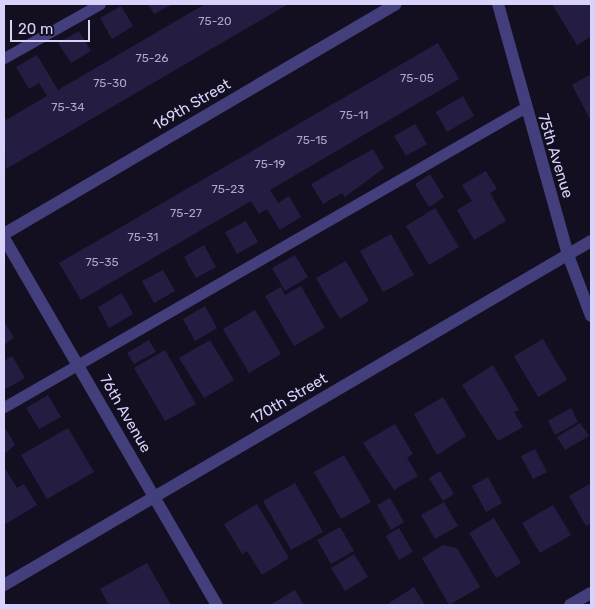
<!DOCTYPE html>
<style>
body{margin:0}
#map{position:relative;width:595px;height:609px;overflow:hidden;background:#130f21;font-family:Rubik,sans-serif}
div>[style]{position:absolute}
.building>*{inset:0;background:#251d41}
.lane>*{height:11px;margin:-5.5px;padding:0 5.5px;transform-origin:5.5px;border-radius:5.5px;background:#433e7c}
.street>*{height:12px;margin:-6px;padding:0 6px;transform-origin:6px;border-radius:6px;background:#433e7c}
span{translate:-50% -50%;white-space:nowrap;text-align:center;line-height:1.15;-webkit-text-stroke:4px #130f21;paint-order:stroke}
.number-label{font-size:12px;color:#aca6cc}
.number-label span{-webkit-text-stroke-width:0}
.street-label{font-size:15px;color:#d9d3fb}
.frame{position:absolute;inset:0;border:5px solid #d9d3fb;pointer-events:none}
.scale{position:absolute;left:10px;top:20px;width:80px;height:22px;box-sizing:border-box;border:2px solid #d9d3fb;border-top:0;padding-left:6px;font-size:15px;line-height:18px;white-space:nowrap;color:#d9d3fb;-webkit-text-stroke:4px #130f21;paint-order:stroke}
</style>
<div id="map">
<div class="building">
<div style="clip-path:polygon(148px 4px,173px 4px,154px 14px)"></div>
<div style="clip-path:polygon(205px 4px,288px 4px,6px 169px,4px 117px,6px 120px,47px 96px,39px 83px,29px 89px,16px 67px,37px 55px,58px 90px)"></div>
<div style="clip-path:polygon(552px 4px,591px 4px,591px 37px,577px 45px)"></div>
<div style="clip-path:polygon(121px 6px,133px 26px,112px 39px,100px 18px)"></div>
<div style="clip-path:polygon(79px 31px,91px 51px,71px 63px,58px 43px)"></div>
<div style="clip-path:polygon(438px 43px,459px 79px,270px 190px,278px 203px,289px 196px,301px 217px,280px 230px,267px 209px,259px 214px,251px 201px,81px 300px,59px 263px)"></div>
<div style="clip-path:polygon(591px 74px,591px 121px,572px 85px)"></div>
<div style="clip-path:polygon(463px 96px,474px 116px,447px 132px,436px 112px)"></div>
<div style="clip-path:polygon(415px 124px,427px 144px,406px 156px,394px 136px)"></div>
<div style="clip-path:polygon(373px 149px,384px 168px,345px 197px,342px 193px,323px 204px,311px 184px)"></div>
<div style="clip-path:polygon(486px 171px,497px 189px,490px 193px,506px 221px,474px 240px,457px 210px,472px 201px,462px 185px)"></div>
<div style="clip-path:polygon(430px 174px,444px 197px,429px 207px,415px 184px)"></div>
<div style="clip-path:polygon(435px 208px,459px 247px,429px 265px,406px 226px)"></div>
<div style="clip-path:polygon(246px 221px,258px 242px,237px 254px,225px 232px)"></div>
<div style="clip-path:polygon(391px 234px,414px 275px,383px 292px,360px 251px)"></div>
<div style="clip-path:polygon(204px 245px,216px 267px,196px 278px,184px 257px)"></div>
<div style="clip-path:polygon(295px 255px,308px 277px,285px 291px,272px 268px)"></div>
<div style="clip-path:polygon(346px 261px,369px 301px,340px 319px,316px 278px)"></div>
<div style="clip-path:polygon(163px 270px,175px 291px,154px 303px,142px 281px)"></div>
<div style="clip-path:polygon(301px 286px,325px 328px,294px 346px,265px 296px,281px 287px,285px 295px)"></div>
<div style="clip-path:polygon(122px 293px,133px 314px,109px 328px,98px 307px)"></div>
<div style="clip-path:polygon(205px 306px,217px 328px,195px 341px,183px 319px)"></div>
<div style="clip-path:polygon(255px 310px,281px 354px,249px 373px,223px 329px)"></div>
<div style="clip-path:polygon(4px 321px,14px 338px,4px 345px)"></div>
<div style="clip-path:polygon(543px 339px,567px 380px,538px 397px,514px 356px)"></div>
<div style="clip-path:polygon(149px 340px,156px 352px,134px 364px,127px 353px)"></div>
<div style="clip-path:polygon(210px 340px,234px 380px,204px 398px,179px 358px)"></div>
<div style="clip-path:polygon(165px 350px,196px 404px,165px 421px,134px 368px)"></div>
<div style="clip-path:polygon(12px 356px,25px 378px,4px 390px,4px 361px)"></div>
<div style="clip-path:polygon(493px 365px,519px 410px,514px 412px,523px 427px,498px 441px,462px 385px)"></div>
<div style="clip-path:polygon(48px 395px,61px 417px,39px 429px,26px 408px)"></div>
<div style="clip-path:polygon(443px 397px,466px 436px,437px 455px,414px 414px)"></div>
<div style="clip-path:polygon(571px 408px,578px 422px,555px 435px,548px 421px)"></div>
<div style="clip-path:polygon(580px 423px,589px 436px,565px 450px,557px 437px)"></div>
<div style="clip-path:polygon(395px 424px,413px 454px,407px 458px,418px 476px,394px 490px,363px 443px)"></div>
<div style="clip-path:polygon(4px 426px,15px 445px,4px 454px)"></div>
<div style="clip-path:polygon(68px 428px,94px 472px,47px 499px,21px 455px)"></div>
<div style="clip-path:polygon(535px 449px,547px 472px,533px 479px,521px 456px)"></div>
<div style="clip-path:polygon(344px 455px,371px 502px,341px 519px,314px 472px)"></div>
<div style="clip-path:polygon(4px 467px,17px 488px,24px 484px,37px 505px,4px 525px)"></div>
<div style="clip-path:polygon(440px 471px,454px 494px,443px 501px,429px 478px)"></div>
<div style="clip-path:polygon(488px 477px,502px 503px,486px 512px,472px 486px)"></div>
<div style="clip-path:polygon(295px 483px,323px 532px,291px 550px,263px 501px)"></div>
<div style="clip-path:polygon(591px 483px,591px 523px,586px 526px,569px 496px)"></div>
<div style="clip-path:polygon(390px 498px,404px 522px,391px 530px,377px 505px)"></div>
<div style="clip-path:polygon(444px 502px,458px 526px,435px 539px,421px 515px)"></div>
<div style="clip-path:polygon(257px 504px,289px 558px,262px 575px,247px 551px,242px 554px,224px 524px)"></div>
<div style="clip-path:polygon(553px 505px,571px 535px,540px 553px,522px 523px)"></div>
<div style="clip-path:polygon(494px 518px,521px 563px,496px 578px,469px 533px)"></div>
<div style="clip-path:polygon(340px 527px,354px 551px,331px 564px,317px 540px)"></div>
<div style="clip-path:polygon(399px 528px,413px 552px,399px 560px,386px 536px)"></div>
<div style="clip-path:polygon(443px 545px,457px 548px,480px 587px,449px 605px,422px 558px)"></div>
<div style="clip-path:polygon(354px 554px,368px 577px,345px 591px,331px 568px)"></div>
<div style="clip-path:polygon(147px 563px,171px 605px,109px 605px,100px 589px)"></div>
<div style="clip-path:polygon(414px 587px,425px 605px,390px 605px,389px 603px)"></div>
<div style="clip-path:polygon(295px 590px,303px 604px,270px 605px)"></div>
</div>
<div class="lane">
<div style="left:4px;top:58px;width:110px;rotate:-29.4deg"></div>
<div style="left:4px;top:407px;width:600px;rotate:-29.9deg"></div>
</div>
<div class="street">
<div style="left:498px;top:4px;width:261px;rotate:74.4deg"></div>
<div style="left:568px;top:255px;width:65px;rotate:69.3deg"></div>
<div style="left:4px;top:234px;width:454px;rotate:-30.4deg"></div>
<div style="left:4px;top:238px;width:424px;rotate:59.9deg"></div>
<div style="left:4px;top:585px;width:680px;rotate:-30.37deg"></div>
<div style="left:570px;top:605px;width:24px;rotate:-30deg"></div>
</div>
<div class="number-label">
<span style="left:215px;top:22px">75-20</span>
<span style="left:152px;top:59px">75-26</span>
<span style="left:417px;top:79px">75-05</span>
<span style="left:110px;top:84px">75-30</span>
<span style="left:68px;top:108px">75-34</span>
<span style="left:354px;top:116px">75-11</span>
<span style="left:312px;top:141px">75-15</span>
<span style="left:270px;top:165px">75-19</span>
<span style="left:228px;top:190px">75-23</span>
<span style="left:186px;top:214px">75-27</span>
<span style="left:143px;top:238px">75-31</span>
<span style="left:102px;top:263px">75-35</span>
</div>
<div class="street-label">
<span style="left:192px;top:105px;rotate:-30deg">169th Street</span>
<span style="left:555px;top:156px;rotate:73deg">75th Avenue</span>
<span style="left:289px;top:399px;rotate:-30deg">170th Street</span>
<span style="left:125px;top:414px;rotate:60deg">76th Avenue</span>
</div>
<div class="frame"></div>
<div class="scale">20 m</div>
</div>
